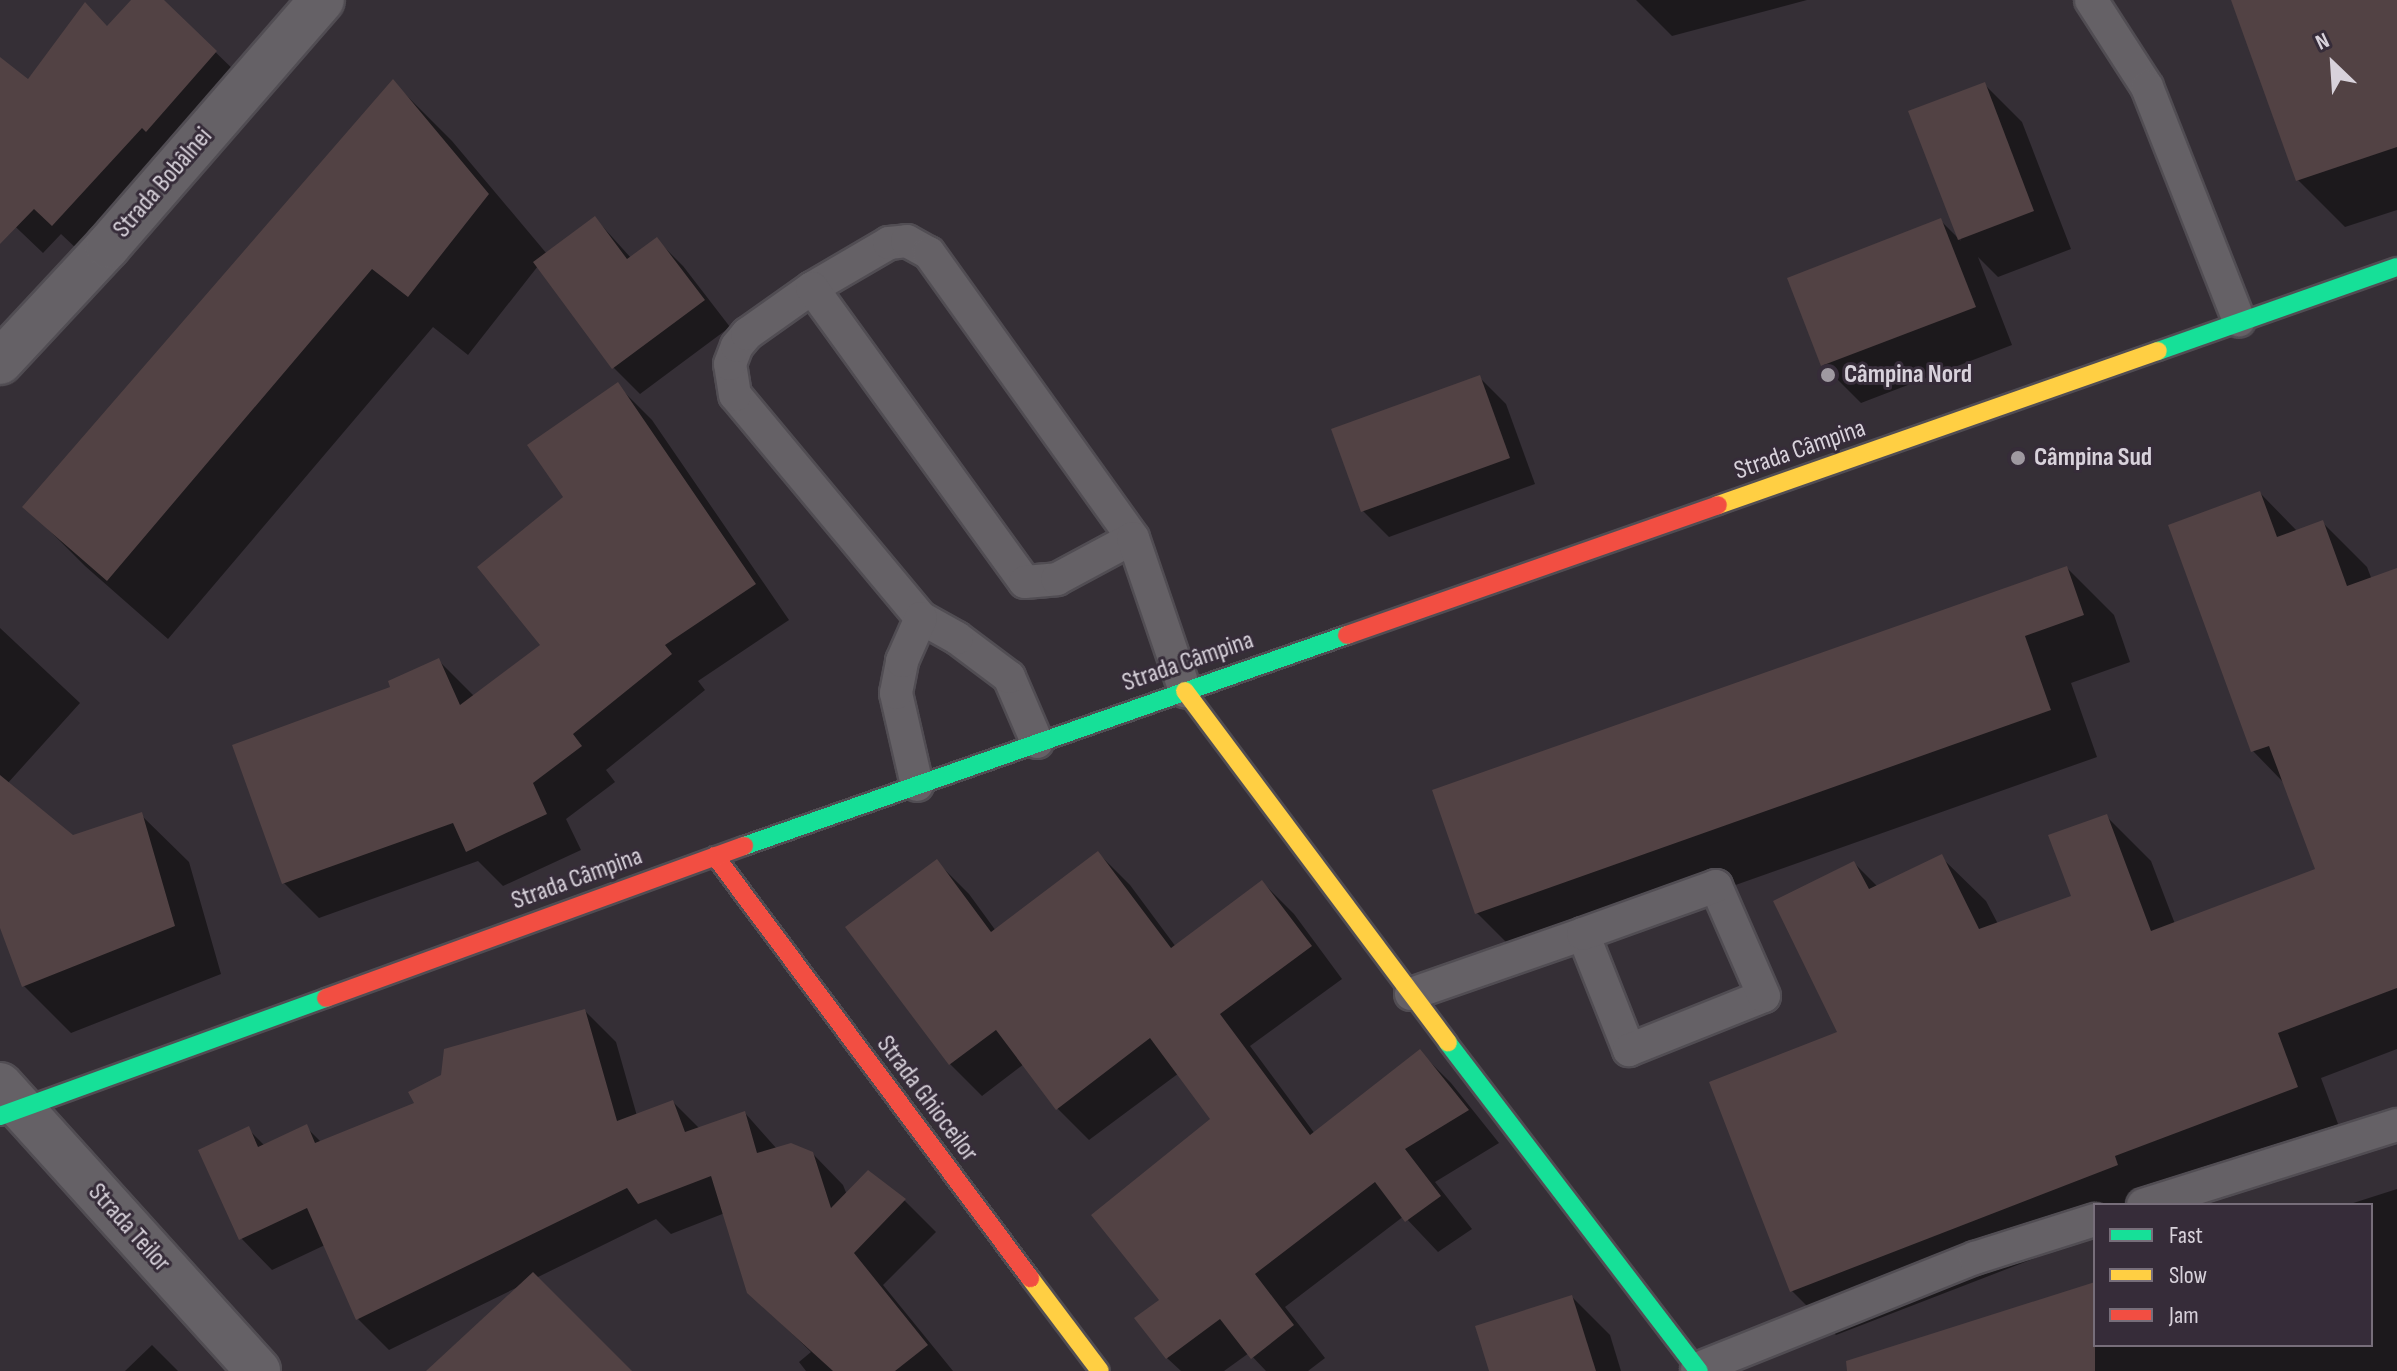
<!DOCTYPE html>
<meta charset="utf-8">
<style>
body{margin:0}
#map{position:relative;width:2397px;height:1371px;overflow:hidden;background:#352f36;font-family:"Sofia Sans Condensed",sans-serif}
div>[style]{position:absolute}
.shadow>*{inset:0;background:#0007}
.building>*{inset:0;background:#524244}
.roads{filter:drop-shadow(2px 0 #514d53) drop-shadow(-2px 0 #514d53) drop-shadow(0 2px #514d53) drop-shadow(0 -2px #514d53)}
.lane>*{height:32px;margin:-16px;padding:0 16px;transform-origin:16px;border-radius:16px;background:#656166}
.street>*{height:44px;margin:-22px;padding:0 22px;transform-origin:22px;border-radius:22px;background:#656166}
.fast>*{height:18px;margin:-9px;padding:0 9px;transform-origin:9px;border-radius:9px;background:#16e098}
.slow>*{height:18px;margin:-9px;padding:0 9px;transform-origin:9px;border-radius:9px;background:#ffcf43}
.jam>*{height:18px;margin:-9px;padding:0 9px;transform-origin:9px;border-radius:9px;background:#f24e42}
.dots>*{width:22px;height:22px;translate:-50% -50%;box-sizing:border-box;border:4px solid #362c39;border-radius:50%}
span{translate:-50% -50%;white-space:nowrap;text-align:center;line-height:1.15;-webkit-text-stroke:6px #362c39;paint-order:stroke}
.street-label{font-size:26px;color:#d8d2db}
.poi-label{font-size:26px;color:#d8d2db;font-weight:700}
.left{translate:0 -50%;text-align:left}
.legend{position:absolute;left:2093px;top:1203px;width:280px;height:144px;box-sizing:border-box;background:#362c39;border:2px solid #776e7a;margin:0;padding:10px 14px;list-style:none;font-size:24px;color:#d8d2db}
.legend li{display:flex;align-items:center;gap:16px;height:40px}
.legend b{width:40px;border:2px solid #776e7a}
.north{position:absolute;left:2293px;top:24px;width:80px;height:80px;-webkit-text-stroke:6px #362c39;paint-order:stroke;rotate:335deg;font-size:22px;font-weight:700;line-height:32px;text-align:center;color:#d8d2db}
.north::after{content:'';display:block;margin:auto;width:28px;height:36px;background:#d8d2db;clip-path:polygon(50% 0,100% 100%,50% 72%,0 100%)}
</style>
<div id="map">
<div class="shadow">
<div style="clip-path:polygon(134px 0,162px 0,242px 78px,79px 251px,61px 234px,43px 253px,0 212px,0 59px,28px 82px,108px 28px)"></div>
<div style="clip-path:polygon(1636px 0,1807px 0,1672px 36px)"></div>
<div style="clip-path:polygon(2233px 0,2397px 0,2397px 210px,2345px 227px,2298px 180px)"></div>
<div style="clip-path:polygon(393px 82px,452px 141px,547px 254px,595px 218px,631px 258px,656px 239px,683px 266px,730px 327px,640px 394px,614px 368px,538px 266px,468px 355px,433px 327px,168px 639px,85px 566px,25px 506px)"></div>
<div style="clip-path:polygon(1984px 84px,2022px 122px,2071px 249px,1998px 277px,1978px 257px,2012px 345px,1861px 403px,1823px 365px,1941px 221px,1961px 241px,1911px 112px)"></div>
<div style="clip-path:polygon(1479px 377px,1506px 404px,1535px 484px,1389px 537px,1362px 510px)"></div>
<div style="clip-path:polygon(617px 385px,652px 420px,789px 620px,698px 681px,705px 690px,606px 770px,615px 782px,566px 819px,581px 850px,503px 886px,478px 861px,319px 918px,284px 883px,393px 688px,438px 660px,474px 696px,543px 645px,566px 498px)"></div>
<div style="clip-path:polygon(2260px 493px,2298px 532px,2322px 522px,2367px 567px,2372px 580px,2397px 570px,2397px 1049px,2321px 1078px,2341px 1132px,2160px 1205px,2095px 1205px,2095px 1235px,1836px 1335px,1792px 1291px,1840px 1033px,1854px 863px,1878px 887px,1941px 857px,1986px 901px,1998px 924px,2074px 897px,2106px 816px,2151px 861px,2175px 924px,2317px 870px,2285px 784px,2253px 751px)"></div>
<div style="clip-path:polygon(2067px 568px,2114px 615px,2130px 662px,2071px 683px,2097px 757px,1524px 960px,1477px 913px)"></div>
<div style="clip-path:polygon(0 628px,80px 703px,7px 784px,73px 838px,141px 815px,189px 862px,221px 974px,71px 1033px,24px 986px,0 923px)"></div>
<div style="clip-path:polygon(1098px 853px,1130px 885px,1176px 947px,1262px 882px,1294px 914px,1342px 979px,1250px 1046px,1315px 1134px,1420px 1052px,1451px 1083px,1499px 1143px,1435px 1182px,1472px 1229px,1438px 1252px,1404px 1216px,1285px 1307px,1325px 1358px,1308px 1371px,1266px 1371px,1249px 1353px,1224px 1371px,1181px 1371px,1167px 1358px,1213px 1119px,1179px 1073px,1089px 1140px,1057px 1108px,1024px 1064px,982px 1096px,950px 1064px,848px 927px,937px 862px,969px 894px,996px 931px)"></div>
<div style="clip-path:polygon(585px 1011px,616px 1042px,637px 1116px,673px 1102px,700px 1129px,745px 1113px,777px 1149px,812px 1153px,843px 1185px,847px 1195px,869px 1173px,905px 1201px,936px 1232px,883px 1285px,953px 1371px,806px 1371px,799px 1362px,811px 1352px,781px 1323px,725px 1213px,671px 1234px,656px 1219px,536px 1278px,629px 1371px,429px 1371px,520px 1286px,389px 1350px,358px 1319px,325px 1245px,272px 1270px,241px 1238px,248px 1129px,265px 1146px,306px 1127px,322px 1143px,416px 1105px)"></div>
<div style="clip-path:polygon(2397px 1189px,2397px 1371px,1914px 1371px,2095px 1284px,2095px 1345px,2371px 1345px,2371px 1205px,2347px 1205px)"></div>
<div style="clip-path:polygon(1572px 1297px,1610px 1335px,1621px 1371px,1491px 1371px)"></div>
<div style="clip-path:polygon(152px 1345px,178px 1371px,125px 1371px)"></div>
</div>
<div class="building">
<div style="clip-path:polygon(131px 0,164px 0,217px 51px,146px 132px,142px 128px,52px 226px,34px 209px,0 244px,0 57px,28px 79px,85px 2px,107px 26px)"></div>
<div style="clip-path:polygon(2231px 0,2397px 0,2397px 147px,2296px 181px)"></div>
<div style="clip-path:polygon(393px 79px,489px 194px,408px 297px,372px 269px,107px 581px,22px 507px)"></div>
<div style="clip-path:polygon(1985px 82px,2034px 211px,1958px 240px,1908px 111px)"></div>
<div style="clip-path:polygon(595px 216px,627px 259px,657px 237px,705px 300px,612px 369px,533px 262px)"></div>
<div style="clip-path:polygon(1941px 218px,1976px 307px,1821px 366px,1787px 278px)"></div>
<div style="clip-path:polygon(1480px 375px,1510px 458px,1361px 512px,1331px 429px)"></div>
<div style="clip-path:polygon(618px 382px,756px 584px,665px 645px,672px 654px,573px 734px,582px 746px,533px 783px,547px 814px,466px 852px,453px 823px,282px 884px,232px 745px,390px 687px,388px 681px,439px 658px,460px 705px,540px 645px,477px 567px,563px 497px,527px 445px)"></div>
<div style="clip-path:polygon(2260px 491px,2277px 537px,2323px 520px,2347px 586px,2397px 568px,2397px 988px,2278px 1033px,2298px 1087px,2115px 1156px,2118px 1165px,1790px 1292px,1709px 1082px,1837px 1032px,1773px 901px,1854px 861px,1869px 889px,1942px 854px,1979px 929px,2071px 896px,2048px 835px,2107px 814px,2151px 931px,2315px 869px,2269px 746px,2251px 752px,2168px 525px)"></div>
<div style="clip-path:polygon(2067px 566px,2084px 615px,2025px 636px,2051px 710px,1475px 914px,1432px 790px)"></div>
<div style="clip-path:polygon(0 775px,73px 835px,142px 812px,175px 926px,22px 987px,0 928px)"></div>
<div style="clip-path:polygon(1098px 851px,1171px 948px,1262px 880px,1312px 946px,1220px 1014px,1310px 1135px,1420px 1049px,1469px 1110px,1405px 1149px,1441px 1196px,1405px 1222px,1375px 1182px,1255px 1274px,1294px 1325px,1251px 1359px,1220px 1319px,1166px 1359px,1134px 1318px,1159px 1300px,1091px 1215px,1210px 1119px,1150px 1038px,1056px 1110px,996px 1030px,949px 1065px,845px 927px,937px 859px,991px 932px)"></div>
<div style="clip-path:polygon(585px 1009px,617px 1121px,673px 1100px,685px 1132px,745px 1111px,757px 1153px,791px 1143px,813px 1152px,831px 1208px,868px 1170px,906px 1199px,854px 1253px,928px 1345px,895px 1371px,833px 1371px,747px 1293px,711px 1176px,638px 1204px,627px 1188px,356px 1320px,307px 1208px,239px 1240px,198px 1150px,249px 1126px,258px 1147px,307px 1124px,315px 1143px,414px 1103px,408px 1092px,441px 1075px,444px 1049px)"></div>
<div style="clip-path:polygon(533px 1272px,632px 1371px,426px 1371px)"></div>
<div style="clip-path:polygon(2095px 1282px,2095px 1371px,1847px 1371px,1846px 1361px)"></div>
<div style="clip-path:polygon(1572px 1295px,1596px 1371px,1489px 1371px,1475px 1326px)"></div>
</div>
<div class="roads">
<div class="lane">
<div style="left:2091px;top:0;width:103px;rotate:57.2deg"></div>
<div style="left:2147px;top:87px;width:251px;rotate:68.5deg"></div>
<div style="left:812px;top:288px;width:89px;rotate:-30.3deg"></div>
<div style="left:889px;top:243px;width:18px;rotate:-6deg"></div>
<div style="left:907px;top:241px;width:25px;rotate:29deg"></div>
<div style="left:929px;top:253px;width:350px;rotate:54.4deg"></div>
<div style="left:1037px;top:742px;width:71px;rotate:-113.3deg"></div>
<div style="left:1009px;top:677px;width:65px;rotate:-143.1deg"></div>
<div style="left:957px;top:638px;width:41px;rotate:-150.9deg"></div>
<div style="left:921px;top:618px;width:290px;rotate:-129.8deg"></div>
<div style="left:735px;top:395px;width:31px;rotate:-99deg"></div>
<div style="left:730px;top:364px;width:19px;rotate:-69deg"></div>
<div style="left:737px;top:346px;width:16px;rotate:-50deg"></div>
<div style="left:747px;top:334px;width:80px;rotate:-35.3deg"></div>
<div style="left:812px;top:288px;width:363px;rotate:54.1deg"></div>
<div style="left:1025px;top:582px;width:32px;rotate:-5deg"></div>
<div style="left:1057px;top:579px;width:86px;rotate:-28.3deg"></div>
<div style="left:1133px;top:538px;width:162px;rotate:71.2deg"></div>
<div style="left:917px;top:785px;width:94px;rotate:-102.9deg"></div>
<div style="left:896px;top:693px;width:33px;rotate:-79deg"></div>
<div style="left:902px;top:661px;width:47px;rotate:-66.2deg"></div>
<div style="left:1411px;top:994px;width:182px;rotate:-19.2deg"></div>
<div style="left:1583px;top:934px;width:125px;rotate:68.4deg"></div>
<div style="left:1629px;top:1050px;width:145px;rotate:-21.8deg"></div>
<div style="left:1764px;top:996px;width:120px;rotate:-113.6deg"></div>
<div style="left:1716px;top:886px;width:141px;rotate:160.2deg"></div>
<div style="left:2143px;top:1205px;width:266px;rotate:-17.5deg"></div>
<div style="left:1697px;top:1369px;width:299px;rotate:-21.8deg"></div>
<div style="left:1975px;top:1258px;width:126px;rotate:-17.6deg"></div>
</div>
<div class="street">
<div style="left:0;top:362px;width:158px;rotate:-47deg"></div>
<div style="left:108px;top:246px;width:326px;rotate:-49deg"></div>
<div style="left:0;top:1085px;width:385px;rotate:47.9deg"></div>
</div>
<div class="fast">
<div style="left:2158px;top:351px;width:253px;rotate:-19.4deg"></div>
<div style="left:744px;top:846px;width:639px;rotate:-19.29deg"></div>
<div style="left:1448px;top:1043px;width:413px;rotate:52.6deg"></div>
<div style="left:0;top:1116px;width:347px;rotate:-19.9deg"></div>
</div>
<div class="slow">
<div style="left:1718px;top:505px;width:466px;rotate:-19.3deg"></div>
<div style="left:1185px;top:691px;width:439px;rotate:53.2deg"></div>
<div style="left:1030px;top:1278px;width:116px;rotate:53deg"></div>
</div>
<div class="jam">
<div style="left:1347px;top:635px;width:393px;rotate:-19.3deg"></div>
<div style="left:715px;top:856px;width:527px;rotate:53.26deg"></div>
<div style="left:326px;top:998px;width:445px;rotate:-20deg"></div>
</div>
</div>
<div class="dots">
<div style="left:1828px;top:375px;background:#9f99a1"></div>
<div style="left:2018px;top:458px;background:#9f99a1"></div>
</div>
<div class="street-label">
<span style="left:163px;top:183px;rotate:-49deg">Strada Bobâlnei</span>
<span style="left:1800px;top:450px;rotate:-19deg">Strada Câmpina</span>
<span style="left:1188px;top:662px;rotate:-19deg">Strada Câmpina</span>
<span style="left:577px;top:879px;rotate:-20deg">Strada Câmpina</span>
<span style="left:927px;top:1099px;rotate:53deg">Strada Ghioceilor</span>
<span style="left:129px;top:1228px;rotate:48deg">Strada Teilor</span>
</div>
<div class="poi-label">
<span class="left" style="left:1844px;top:375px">Câmpina Nord</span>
<span class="left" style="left:2034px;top:458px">Câmpina Sud</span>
</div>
<ul class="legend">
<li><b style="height:10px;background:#16e098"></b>Fast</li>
<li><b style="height:10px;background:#ffcf43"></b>Slow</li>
<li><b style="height:10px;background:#f24e42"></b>Jam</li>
</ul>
<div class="north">N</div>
</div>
